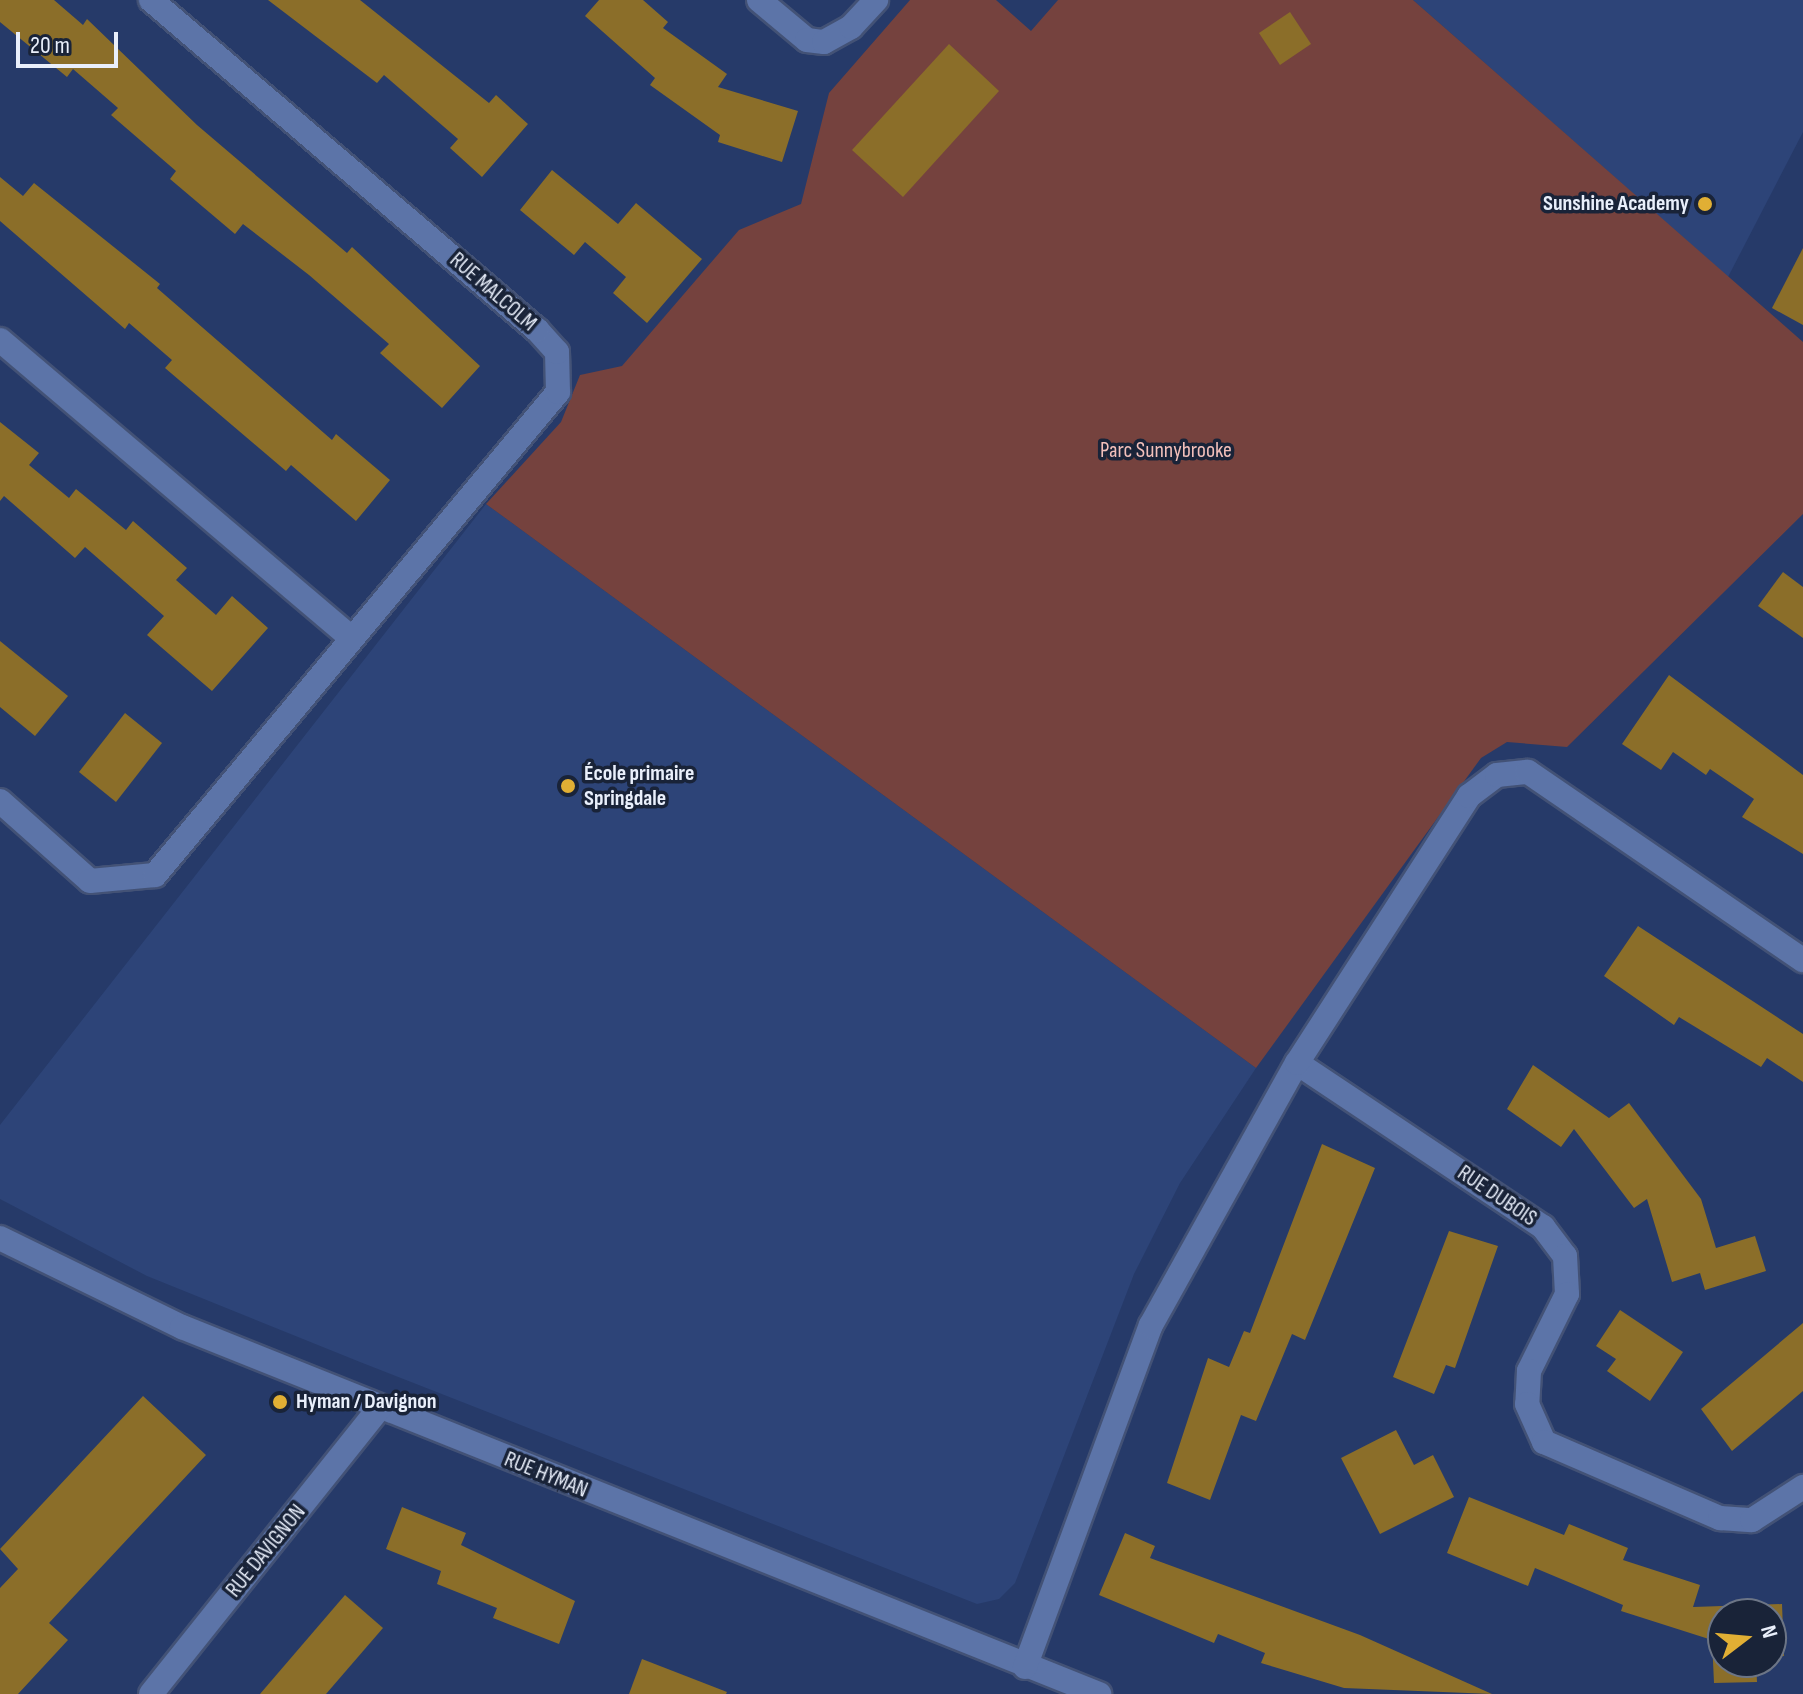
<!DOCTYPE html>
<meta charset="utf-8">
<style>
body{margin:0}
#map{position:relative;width:1803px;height:1694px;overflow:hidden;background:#263a69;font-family:"Sofia Sans Condensed",sans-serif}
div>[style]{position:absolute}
.built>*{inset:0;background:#2d4478}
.green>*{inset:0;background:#75423e}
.building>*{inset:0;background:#8b6e29}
.roads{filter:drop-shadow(2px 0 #435276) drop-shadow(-2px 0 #435276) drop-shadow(0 2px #435276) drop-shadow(0 -2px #435276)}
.street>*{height:24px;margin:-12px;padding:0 12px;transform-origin:12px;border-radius:12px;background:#5c74a8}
.dots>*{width:22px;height:22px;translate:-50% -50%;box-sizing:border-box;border:4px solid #192338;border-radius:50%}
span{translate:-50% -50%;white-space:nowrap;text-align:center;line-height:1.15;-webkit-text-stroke:7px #192338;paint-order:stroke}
.poi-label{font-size:22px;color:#e9effb;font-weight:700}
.right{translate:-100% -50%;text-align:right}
.left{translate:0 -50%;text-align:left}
.street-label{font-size:22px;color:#e9effb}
.park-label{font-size:22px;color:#f3c0bb}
.north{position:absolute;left:1707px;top:1598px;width:80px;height:80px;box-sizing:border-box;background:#192338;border:2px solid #6c7586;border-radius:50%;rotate:74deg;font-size:22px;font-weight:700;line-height:32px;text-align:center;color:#e9effb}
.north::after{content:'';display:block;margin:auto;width:28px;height:36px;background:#e1af34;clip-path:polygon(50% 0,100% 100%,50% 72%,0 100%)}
.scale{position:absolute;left:16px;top:32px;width:102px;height:36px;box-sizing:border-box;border:4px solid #e9effb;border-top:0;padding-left:10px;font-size:24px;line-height:28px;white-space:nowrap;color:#e9effb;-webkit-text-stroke:6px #192338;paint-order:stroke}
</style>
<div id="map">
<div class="built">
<div style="clip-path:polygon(1413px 0,1803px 0,1803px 132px,1728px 277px)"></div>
<div style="clip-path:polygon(486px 504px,1256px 1068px,1180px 1183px,1134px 1274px,1015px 1583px,999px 1599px,977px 1604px,360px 1362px,147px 1276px,0 1199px,0 1125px)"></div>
</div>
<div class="green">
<div style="clip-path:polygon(910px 0,996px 0,1031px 31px,1058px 0,1413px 0,1803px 342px,1803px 514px,1567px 747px,1507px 742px,1481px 758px,1256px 1068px,486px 504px,561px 422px,580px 375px,622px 366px,739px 230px,801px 204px,829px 93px)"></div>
</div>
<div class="building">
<div style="clip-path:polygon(0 0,54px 0,83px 25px,87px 19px,197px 125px,347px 253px,352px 247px,480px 366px,442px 408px,380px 353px,389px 344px,309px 275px,243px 224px,235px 234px,170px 179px,176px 171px,111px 115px,118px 108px,73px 69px,67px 77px,0 22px)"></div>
<div style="clip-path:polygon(268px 0,360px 0,489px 103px,496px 95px,528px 124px,482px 177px,450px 148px,458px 139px,384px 75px,377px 83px)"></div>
<div style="clip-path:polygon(599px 0,643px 0,668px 22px,663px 28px,727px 74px,718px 87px,798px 111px,782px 162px,718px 142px,720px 135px,650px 85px,655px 78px,585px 16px)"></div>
<div style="clip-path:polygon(1290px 12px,1311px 44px,1280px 65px,1259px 33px)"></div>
<div style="clip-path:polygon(949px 44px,999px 91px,903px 197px,852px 150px)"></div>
<div style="clip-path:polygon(552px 170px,618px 224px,636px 203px,702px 259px,647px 323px,613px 293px,626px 277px,585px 242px,574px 255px,520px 210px)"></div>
<div style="clip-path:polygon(0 177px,23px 196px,34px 183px,160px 284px,157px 288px,332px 440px,336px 434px,390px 480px,356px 521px,291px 465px,286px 471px,165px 368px,172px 360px,129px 323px,125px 329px,0 221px)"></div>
<div style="clip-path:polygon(1803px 248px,1803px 325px,1772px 308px)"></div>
<div style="clip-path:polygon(0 422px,39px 453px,29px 465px,69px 498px,76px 489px,126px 530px,133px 521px,187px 568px,176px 580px,216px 615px,232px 596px,268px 628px,212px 691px,147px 635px,164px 616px,85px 547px,75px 558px,4px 496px,0 501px)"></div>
<div style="clip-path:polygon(1783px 572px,1803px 587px,1803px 638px,1758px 606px)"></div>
<div style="clip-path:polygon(0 641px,68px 696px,35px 736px,0 707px)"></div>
<div style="clip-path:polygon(1669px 675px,1803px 775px,1803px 854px,1742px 817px,1754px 799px,1710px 769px,1706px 775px,1673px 752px,1661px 770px,1622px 744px)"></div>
<div style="clip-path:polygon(125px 713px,162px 743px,116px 802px,79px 772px)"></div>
<div style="clip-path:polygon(1638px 926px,1803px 1034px,1803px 1082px,1767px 1058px,1761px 1067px,1679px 1017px,1674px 1025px,1604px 976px)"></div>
<div style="clip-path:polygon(1533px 1065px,1609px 1118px,1629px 1103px,1701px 1199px,1716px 1248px,1755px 1236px,1766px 1271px,1705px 1290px,1700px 1273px,1672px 1282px,1647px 1199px,1634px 1208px,1574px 1129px,1561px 1147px,1507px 1109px)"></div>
<div style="clip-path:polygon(1322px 1144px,1375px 1168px,1305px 1340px,1292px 1334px,1256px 1421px,1241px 1415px,1210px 1500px,1167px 1483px,1208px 1358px,1229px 1367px,1244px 1331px,1250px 1333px)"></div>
<div style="clip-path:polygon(1449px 1231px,1498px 1246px,1455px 1368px,1446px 1365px,1434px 1394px,1393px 1377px)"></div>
<div style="clip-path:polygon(1620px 1310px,1683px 1352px,1650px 1401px,1607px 1371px,1616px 1359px,1596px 1346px)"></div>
<div style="clip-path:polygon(1803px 1323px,1803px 1391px,1732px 1451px,1701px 1409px)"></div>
<div style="clip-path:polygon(143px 1396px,206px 1455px,49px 1623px,68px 1640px,18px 1694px,0 1694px,0 1588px,18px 1569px,0 1549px)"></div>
<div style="clip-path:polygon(1396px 1430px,1414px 1465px,1433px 1455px,1454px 1497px,1380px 1534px,1341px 1458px)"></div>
<div style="clip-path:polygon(1469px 1497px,1564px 1535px,1569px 1524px,1628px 1548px,1623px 1560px,1700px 1585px,1693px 1607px,1782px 1604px,1784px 1656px,1771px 1657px,1771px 1614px,1723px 1614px,1723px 1662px,1756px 1662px,1757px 1682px,1714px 1683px,1712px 1640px,1621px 1611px,1623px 1605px,1535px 1568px,1528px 1586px,1447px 1553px)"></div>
<div style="clip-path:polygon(402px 1507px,466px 1533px,461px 1545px,575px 1601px,559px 1644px,493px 1618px,497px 1608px,437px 1584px,441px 1571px,386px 1549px)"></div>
<div style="clip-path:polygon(1125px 1533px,1155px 1546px,1150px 1558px,1360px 1635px,1492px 1694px,1344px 1688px,1261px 1663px,1265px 1653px,1218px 1634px,1214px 1643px,1099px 1595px)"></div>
<div style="clip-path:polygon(345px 1595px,383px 1628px,326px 1694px,260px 1694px)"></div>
<div style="clip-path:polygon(642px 1659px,727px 1692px,726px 1694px,629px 1694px)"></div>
</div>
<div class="roads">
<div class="street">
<div style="left:759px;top:0;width:62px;rotate:39.8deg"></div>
<div style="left:807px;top:40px;width:17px;rotate:7deg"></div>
<div style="left:824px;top:42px;width:31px;rotate:-29deg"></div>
<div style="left:851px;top:27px;width:37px;rotate:-47deg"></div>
<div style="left:0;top:340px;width:458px;rotate:40.3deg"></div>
<div style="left:0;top:801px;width:120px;rotate:41.6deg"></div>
<div style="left:90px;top:881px;width:65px;rotate:-5.3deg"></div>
<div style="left:155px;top:875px;width:629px;rotate:-50.16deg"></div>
<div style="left:558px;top:392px;width:40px;rotate:-91.4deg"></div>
<div style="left:557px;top:352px;width:30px;rotate:-132deg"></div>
<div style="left:537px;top:330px;width:508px;rotate:-139.47deg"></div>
<div style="left:1297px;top:1063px;width:296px;rotate:33.7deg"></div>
<div style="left:1543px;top:1227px;width:36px;rotate:53deg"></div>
<div style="left:1565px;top:1256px;width:38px;rotate:87deg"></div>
<div style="left:1567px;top:1294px;width:86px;rotate:116.3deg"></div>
<div style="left:1529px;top:1371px;width:33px;rotate:93deg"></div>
<div style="left:1527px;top:1404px;width:42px;rotate:65.9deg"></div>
<div style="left:1544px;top:1442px;width:192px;rotate:23.4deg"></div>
<div style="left:1720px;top:1518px;width:32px;rotate:4deg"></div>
<div style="left:1752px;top:1520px;width:61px;rotate:-32.9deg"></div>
<div style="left:0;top:1238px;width:203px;rotate:26.1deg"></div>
<div style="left:182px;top:1327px;width:988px;rotate:21.81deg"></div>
<div style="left:1025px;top:1667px;width:364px;rotate:-69.8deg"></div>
<div style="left:1151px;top:1325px;width:300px;rotate:-60.9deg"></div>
<div style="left:1297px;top:1063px;width:318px;rotate:-57.2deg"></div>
<div style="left:1469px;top:796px;width:35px;rotate:-37deg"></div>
<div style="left:1497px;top:775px;width:31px;rotate:-6deg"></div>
<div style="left:1528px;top:772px;width:333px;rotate:34.4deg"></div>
<div style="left:151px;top:1694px;width:367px;rotate:-51.4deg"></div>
</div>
</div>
<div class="dots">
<div style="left:1705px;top:204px;background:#e1af34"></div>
<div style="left:568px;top:786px;background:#e1af34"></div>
<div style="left:280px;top:1402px;background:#e1af34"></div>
</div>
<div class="poi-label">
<span class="right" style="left:1689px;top:204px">Sunshine Academy</span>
<span class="left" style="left:584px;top:786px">École primaire<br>Springdale</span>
<span class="left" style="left:296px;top:1402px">Hyman / Davignon</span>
</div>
<div class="street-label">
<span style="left:493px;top:292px;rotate:41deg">RUE MALCOLM</span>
<span style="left:1497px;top:1196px;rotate:34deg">RUE DUBOIS</span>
<span style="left:546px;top:1475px;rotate:22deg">RUE HYMAN</span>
<span style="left:266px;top:1551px;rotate:-51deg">RUE DAVIGNON</span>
</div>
<div class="park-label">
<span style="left:1166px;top:451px">Parc Sunnybrooke</span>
</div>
<div class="north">N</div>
<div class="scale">20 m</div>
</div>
